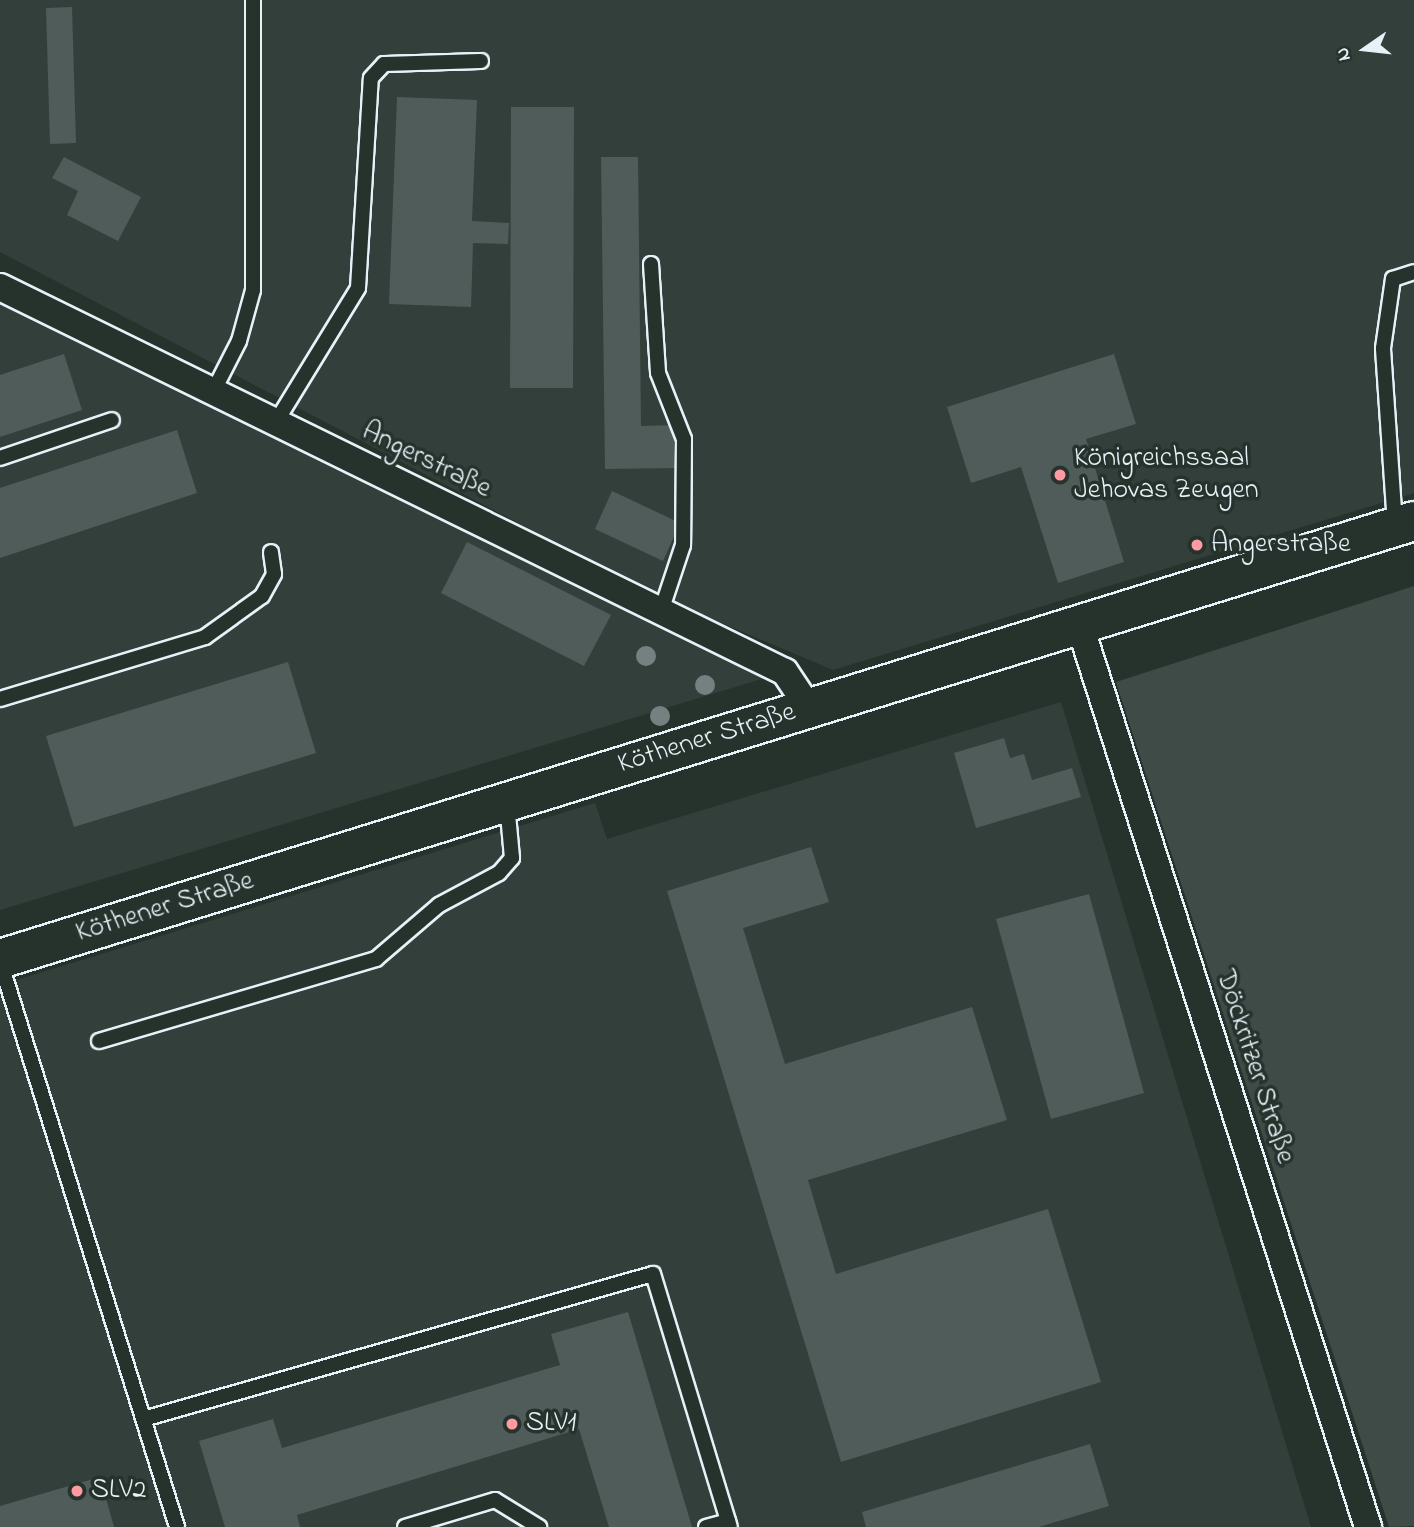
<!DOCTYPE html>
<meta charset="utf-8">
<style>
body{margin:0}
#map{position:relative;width:1414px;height:1527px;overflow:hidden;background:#26332d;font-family:"Indie Flower",sans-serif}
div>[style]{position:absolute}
.built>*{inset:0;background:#333f3a}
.green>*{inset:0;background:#3e4b47}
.building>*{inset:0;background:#505c59}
.roads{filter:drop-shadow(2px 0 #e8f1f8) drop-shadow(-2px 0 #e8f1f8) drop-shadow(0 2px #e8f1f8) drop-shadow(0 -2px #e8f1f8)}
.lane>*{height:14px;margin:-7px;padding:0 7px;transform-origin:7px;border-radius:7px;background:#26332d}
.street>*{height:26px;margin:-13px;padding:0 13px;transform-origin:13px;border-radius:13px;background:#26332d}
.secondary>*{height:38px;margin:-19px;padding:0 19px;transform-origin:19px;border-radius:19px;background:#26332d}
.trees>*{width:20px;height:20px;margin:-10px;border-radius:50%;background:#758080}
.dots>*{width:19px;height:19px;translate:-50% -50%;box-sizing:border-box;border:4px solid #26332d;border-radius:50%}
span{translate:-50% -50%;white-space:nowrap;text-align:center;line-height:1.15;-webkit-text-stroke:7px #26332d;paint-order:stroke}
.poi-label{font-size:28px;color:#e8f1f8}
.left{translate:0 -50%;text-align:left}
.street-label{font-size:28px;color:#e8f1f8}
.north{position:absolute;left:1330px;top:14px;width:70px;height:70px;-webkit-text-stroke:5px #26332d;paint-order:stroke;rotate:256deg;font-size:19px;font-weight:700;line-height:28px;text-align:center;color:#e8f1f8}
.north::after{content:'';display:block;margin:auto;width:24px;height:32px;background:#e8f1f8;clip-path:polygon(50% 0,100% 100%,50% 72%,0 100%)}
</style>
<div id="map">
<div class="built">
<div style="clip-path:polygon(0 0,1414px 0,1414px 493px,833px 670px,705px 616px,530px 529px,0 252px)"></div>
<div style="clip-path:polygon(0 287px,785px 672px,0 910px)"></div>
<div style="clip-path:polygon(1061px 702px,1311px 1527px,0 1527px,0 985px,595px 803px,607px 839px)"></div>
</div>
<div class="green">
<div style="clip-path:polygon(1414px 586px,1414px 1526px,1389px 1527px,1116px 682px)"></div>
</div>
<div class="building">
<div style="clip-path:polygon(72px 7px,76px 143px,50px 144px,46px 8px)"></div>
<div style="clip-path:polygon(397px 97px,477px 100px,472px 221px,509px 223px,508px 244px,473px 243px,471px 307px,389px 304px)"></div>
<div style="clip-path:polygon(511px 107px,574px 107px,573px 388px,510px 388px)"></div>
<div style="clip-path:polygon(64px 157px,141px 197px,118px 241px,67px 215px,78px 191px,52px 178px)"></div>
<div style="clip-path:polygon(601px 157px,638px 157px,641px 426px,676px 425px,677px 468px,605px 469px)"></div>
<div style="clip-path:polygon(64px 354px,82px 410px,0 437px,0 375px)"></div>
<div style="clip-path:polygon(1114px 354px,1136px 424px,1086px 439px,1124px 562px,1058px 583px,1021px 467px,971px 483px,947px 407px)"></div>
<div style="clip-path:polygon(177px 430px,197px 493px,0 558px,0 488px)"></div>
<div style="clip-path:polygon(612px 491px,680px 523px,663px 561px,595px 529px)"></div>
<div style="clip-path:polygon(467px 542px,611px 615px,584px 666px,441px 593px)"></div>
<div style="clip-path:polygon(288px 662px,316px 753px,74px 827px,46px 736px)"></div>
<div style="clip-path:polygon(1004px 738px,1010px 758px,1024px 754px,1032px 780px,1072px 768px,1081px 797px,976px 828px,954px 753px)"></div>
<div style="clip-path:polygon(811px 847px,829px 902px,743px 928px,785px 1064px,972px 1007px,1007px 1120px,808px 1180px,836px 1274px,1048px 1209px,1101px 1382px,841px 1462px,667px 891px)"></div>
<div style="clip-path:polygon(1089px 894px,1144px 1093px,1051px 1119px,996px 919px)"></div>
<div style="clip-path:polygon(628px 1312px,692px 1527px,609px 1527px,579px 1429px,297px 1515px,300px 1527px,225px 1527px,199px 1441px,273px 1419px,282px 1448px,560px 1365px,551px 1334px)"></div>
<div style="clip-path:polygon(1090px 1444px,1109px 1506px,1039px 1527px,866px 1527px,862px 1512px)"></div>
<div style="clip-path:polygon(100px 1477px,114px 1527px,0 1527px,0 1506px)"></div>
</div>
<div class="roads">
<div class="lane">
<div style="left:651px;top:264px;width:109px;rotate:86.3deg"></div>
<div style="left:658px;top:373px;width:71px;rotate:68.5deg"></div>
<div style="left:684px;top:439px;width:106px;rotate:90.5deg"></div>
<div style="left:683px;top:545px;width:70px;rotate:108.4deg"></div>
<div style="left:213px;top:392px;width:57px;rotate:-63deg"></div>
<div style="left:239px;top:341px;width:53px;rotate:-74.6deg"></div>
<div style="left:253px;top:290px;width:290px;rotate:-90deg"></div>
<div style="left:276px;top:422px;width:157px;rotate:-58.5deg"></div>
<div style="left:358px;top:288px;width:210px;rotate:-86.5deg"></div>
<div style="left:371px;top:78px;width:19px;rotate:-47deg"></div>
<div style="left:384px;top:64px;width:97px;rotate:-1.8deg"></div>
<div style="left:0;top:458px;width:118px;rotate:-18.7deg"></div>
<div style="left:1395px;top:525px;width:177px;rotate:-93.9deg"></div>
<div style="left:1383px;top:348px;width:70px;rotate:-81.8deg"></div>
<div style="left:1393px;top:279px;width:22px;rotate:-18deg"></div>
<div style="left:0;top:699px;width:214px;rotate:-16.8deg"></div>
<div style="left:205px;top:637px;width:70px;rotate:-35.7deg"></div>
<div style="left:262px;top:596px;width:25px;rotate:-61deg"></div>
<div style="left:274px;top:574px;width:22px;rotate:-98deg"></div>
<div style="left:0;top:961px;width:593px;rotate:72.63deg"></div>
<div style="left:99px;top:1041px;width:289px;rotate:-16.5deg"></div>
<div style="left:376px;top:959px;width:83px;rotate:-40.6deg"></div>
<div style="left:439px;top:905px;width:68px;rotate:-28.1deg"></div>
<div style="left:499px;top:873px;width:20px;rotate:-49deg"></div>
<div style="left:512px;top:858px;width:55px;rotate:-95.2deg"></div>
<div style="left:147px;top:1418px;width:526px;rotate:-15.89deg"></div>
<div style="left:653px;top:1274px;width:264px;rotate:73.1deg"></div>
<div style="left:405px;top:1527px;width:94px;rotate:-16.7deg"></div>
<div style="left:495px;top:1500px;width:52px;rotate:31.5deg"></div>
<div style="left:706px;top:1527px;width:23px;rotate:-15deg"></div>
</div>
<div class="street">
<div style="left:0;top:287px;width:874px;rotate:26.13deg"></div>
<div style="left:785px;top:672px;width:43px;rotate:56.3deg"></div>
<div style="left:1080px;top:626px;width:946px;rotate:72.27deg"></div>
</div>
<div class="secondary">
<div style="left:0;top:959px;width:1480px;rotate:-17.21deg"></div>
</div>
</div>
<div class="trees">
<div style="left:646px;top:656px"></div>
<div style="left:705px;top:685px"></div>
<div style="left:660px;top:716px"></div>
</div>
<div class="dots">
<div style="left:1060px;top:475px;background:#ff9aa2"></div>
<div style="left:1197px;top:545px;background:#ff9aa2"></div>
<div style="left:512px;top:1424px;background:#ff9aa2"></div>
<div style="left:77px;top:1491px;background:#ff9aa2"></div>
</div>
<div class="poi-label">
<span class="left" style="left:1074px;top:475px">Königreichssaal<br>Jehovas Zeugen</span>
<span class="left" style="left:1211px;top:545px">Angerstraße</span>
<span class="left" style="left:526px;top:1424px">SLV1</span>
<span class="left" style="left:91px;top:1491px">SLV2</span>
</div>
<div class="street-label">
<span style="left:426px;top:461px;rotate:26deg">Angerstraße</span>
<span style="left:707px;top:739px;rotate:-17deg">Köthener Straße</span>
<span style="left:165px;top:908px;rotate:-17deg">Köthener Straße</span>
<span style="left:1254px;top:1067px;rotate:72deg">Döckritzer Straße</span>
</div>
<div class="north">N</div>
</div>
